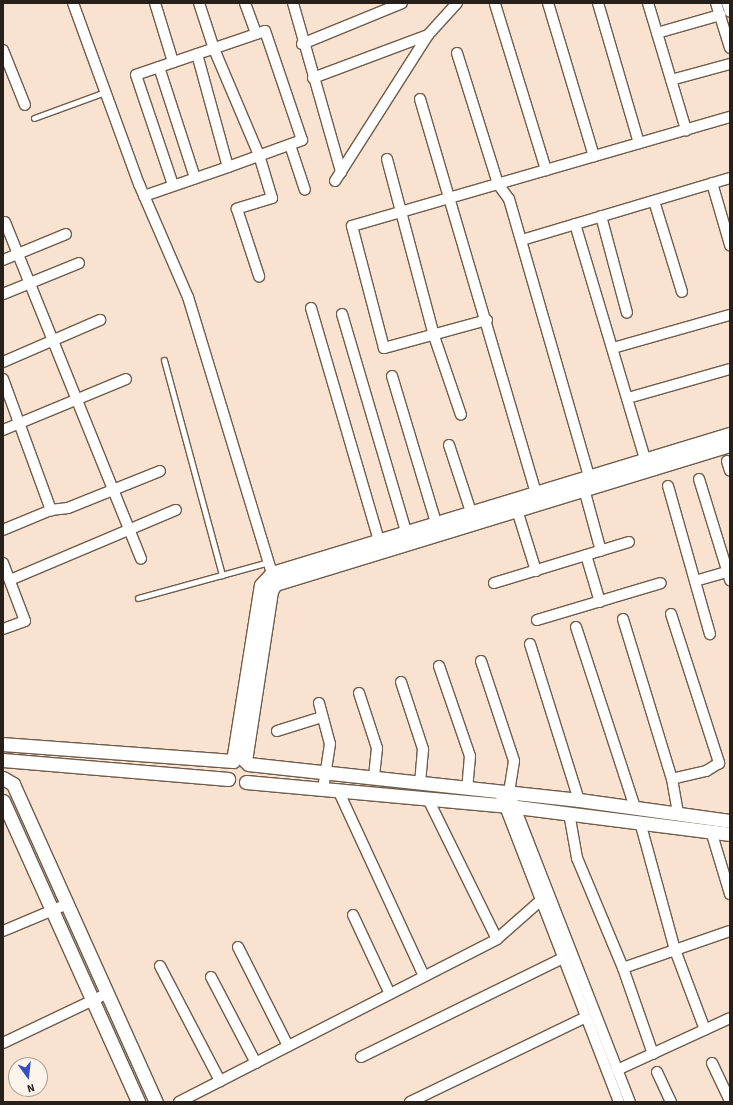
<!DOCTYPE html>
<style>
body{margin:0}
#map{position:relative;width:733px;height:1105px;overflow:hidden;background:#f9e3d0;font-family:"Source Sans 3",sans-serif}
div>[style]{position:absolute}
.roads{filter:drop-shadow(1px 0 #6e5c4b) drop-shadow(-1px 0 #6e5c4b) drop-shadow(0 1px #6e5c4b) drop-shadow(0 -1px #6e5c4b)}
.lane>*{height:5px;margin:-2.5px;padding:0 2.5px;transform-origin:2.5px;border-radius:2.5px;background:#fff}
.street>*{height:10px;margin:-5px;padding:0 5px;transform-origin:5px;border-radius:5px;background:#fff}
.secondary>*{height:13px;margin:-6.5px;padding:0 6.5px;transform-origin:6.5px;border-radius:6.5px;background:#fff}
span{translate:-50% -50%;white-space:nowrap;text-align:center;line-height:1.15;-webkit-text-stroke:3px #fcf3eb;paint-order:stroke}
.frame{position:absolute;inset:0;border:4px solid #271f19;pointer-events:none}
.north{position:absolute;left:8px;top:1057px;width:40px;height:40px;box-sizing:border-box;background:#fcf3eb;border:1px solid #a79e97;border-radius:50%;rotate:165deg;font-size:11px;font-weight:700;line-height:16px;text-align:center;color:#271f19}
.north::after{content:'';display:block;margin:auto;width:14px;height:18px;background:#334fc0;clip-path:polygon(50% 0,100% 100%,50% 72%,0 100%)}
</style>
<div id="map">
<div class="roads">
<div class="lane">
<div style="left:34px;top:118px;width:76px;rotate:-20.1deg"></div>
<div style="left:164px;top:360px;width:223px;rotate:74.9deg"></div>
<div style="left:138px;top:598px;width:136px;rotate:-15.4deg"></div>
</div>
<div class="street">
<div style="left:73px;top:3px;width:193px;rotate:70deg"></div>
<div style="left:139px;top:184px;width:123px;rotate:66.6deg"></div>
<div style="left:188px;top:297px;width:296px;rotate:73.1deg"></div>
<div style="left:155px;top:3px;width:62px;rotate:73deg"></div>
<div style="left:199px;top:3px;width:48px;rotate:71.9deg"></div>
<div style="left:214px;top:49px;width:115px;rotate:67deg"></div>
<div style="left:259px;top:155px;width:45px;rotate:73.2deg"></div>
<div style="left:272px;top:198px;width:37px;rotate:163deg"></div>
<div style="left:237px;top:209px;width:71px;rotate:71.8deg"></div>
<div style="left:245px;top:3px;width:33px;rotate:70deg"></div>
<div style="left:293px;top:3px;width:176px;rotate:74.1deg"></div>
<div style="left:548px;top:3px;width:160px;rotate:73.3deg"></div>
<div style="left:598px;top:3px;width:146px;rotate:73.7deg"></div>
<div style="left:648px;top:3px;width:133px;rotate:73.3deg"></div>
<div style="left:716px;top:3px;width:47px;rotate:72.7deg"></div>
<div style="left:727px;top:3px;width:9px;rotate:72deg"></div>
<div style="left:495px;top:4px;width:174px;rotate:72.9deg"></div>
<div style="left:657px;top:33px;width:66px;rotate:-15.9deg"></div>
<div style="left:302px;top:44px;width:108px;rotate:-22.3deg"></div>
<div style="left:3px;top:50px;width:59px;rotate:68.2deg"></div>
<div style="left:457px;top:53px;width:137px;rotate:72.6deg"></div>
<div style="left:498px;top:184px;width:19px;rotate:54deg"></div>
<div style="left:509px;top:199px;width:296px;rotate:73.9deg"></div>
<div style="left:197px;top:54px;width:117px;rotate:74.7deg"></div>
<div style="left:159px;top:67px;width:117px;rotate:72deg"></div>
<div style="left:313px;top:78px;width:123px;rotate:-20.5deg"></div>
<div style="left:671px;top:80px;width:61px;rotate:-15.2deg"></div>
<div style="left:420px;top:99px;width:418px;rotate:73.6deg"></div>
<div style="left:290px;top:145px;width:47px;rotate:71.6deg"></div>
<div style="left:387px;top:159px;width:183px;rotate:75.1deg"></div>
<div style="left:434px;top:336px;width:83px;rotate:71.1deg"></div>
<div style="left:335px;top:181px;width:173px;rotate:-57.5deg"></div>
<div style="left:428px;top:35px;width:43px;rotate:-47.8deg"></div>
<div style="left:712px;top:183px;width:65px;rotate:73.8deg"></div>
<div style="left:144px;top:196px;width:89px;rotate:-19deg"></div>
<div style="left:228px;top:167px;width:79px;rotate:-20deg"></div>
<div style="left:302px;top:140px;width:115px;rotate:-108.7deg"></div>
<div style="left:265px;top:31px;width:136px;rotate:161.2deg"></div>
<div style="left:136px;top:75px;width:116px;rotate:71.4deg"></div>
<div style="left:654px;top:201px;width:95px;rotate:72.9deg"></div>
<div style="left:601px;top:216px;width:100px;rotate:75deg"></div>
<div style="left:5px;top:222px;width:363px;rotate:68deg"></div>
<div style="left:575px;top:224px;width:252px;rotate:73.4deg"></div>
<div style="left:522px;top:240px;width:217px;rotate:-16.6deg"></div>
<div style="left:3px;top:260px;width:68px;rotate:-22.4deg"></div>
<div style="left:3px;top:294px;width:82px;rotate:-22.2deg"></div>
<div style="left:311px;top:308px;width:249px;rotate:73.7deg"></div>
<div style="left:342px;top:314px;width:234px;rotate:73.6deg"></div>
<div style="left:487px;top:320px;width:107px;rotate:164.8deg"></div>
<div style="left:384px;top:348px;width:126px;rotate:-104.7deg"></div>
<div style="left:352px;top:226px;width:393px;rotate:-16.1deg"></div>
<div style="left:613px;top:348px;width:122px;rotate:-15.8deg"></div>
<div style="left:3px;top:362px;width:106px;rotate:-23.4deg"></div>
<div style="left:392px;top:376px;width:153px;rotate:73.3deg"></div>
<div style="left:3px;top:379px;width:140px;rotate:69.9deg"></div>
<div style="left:51px;top:510px;width:52px;rotate:157.4deg"></div>
<div style="left:628px;top:398px;width:106px;rotate:-15.9deg"></div>
<div style="left:3px;top:430px;width:133px;rotate:-22.5deg"></div>
<div style="left:449px;top:445px;width:71px;rotate:71.8deg"></div>
<div style="left:727px;top:461px;width:10px;rotate:73deg"></div>
<div style="left:699px;top:479px;width:106px;rotate:72.9deg"></div>
<div style="left:668px;top:486px;width:154px;rotate:74.2deg"></div>
<div style="left:584px;top:489px;width:64px;rotate:74.7deg"></div>
<div style="left:51px;top:510px;width:17px;rotate:-7deg"></div>
<div style="left:68px;top:508px;width:99px;rotate:-21.9deg"></div>
<div style="left:517px;top:510px;width:64px;rotate:72.7deg"></div>
<div style="left:586px;top:555px;width:49px;rotate:73.4deg"></div>
<div style="left:3px;top:563px;width:62px;rotate:69.2deg"></div>
<div style="left:25px;top:621px;width:23px;rotate:160deg"></div>
<div style="left:10px;top:580px;width:180px;rotate:-22.9deg"></div>
<div style="left:695px;top:581px;width:36px;rotate:-16deg"></div>
<div style="left:494px;top:583px;width:141px;rotate:-16.9deg"></div>
<div style="left:671px;top:614px;width:157px;rotate:72.1deg"></div>
<div style="left:719px;top:763px;width:15px;rotate:148deg"></div>
<div style="left:706px;top:771px;width:35px;rotate:167deg"></div>
<div style="left:623px;top:619px;width:167px;rotate:73deg"></div>
<div style="left:672px;top:779px;width:36px;rotate:80deg"></div>
<div style="left:537px;top:620px;width:129px;rotate:-16.6deg"></div>
<div style="left:576px;top:627px;width:190px;rotate:71.9deg"></div>
<div style="left:530px;top:644px;width:164px;rotate:72.6deg"></div>
<div style="left:481px;top:661px;width:105px;rotate:71.7deg"></div>
<div style="left:514px;top:761px;width:31px;rotate:99deg"></div>
<div style="left:509px;top:792px;width:333px;rotate:68.7deg"></div>
<div style="left:439px;top:666px;width:95px;rotate:71deg"></div>
<div style="left:470px;top:756px;width:32px;rotate:95deg"></div>
<div style="left:401px;top:682px;width:71px;rotate:71.8deg"></div>
<div style="left:423px;top:749px;width:34px;rotate:95deg"></div>
<div style="left:359px;top:693px;width:58px;rotate:71.9deg"></div>
<div style="left:377px;top:748px;width:29px;rotate:96deg"></div>
<div style="left:319px;top:703px;width:42px;rotate:75deg"></div>
<div style="left:330px;top:744px;width:46px;rotate:98.8deg"></div>
<div style="left:277px;top:731px;width:47px;rotate:-17.3deg"></div>
<div style="left:338px;top:790px;width:205px;rotate:65.2deg"></div>
<div style="left:499px;top:791px;width:333px;rotate:68.9deg"></div>
<div style="left:428px;top:799px;width:156px;rotate:63.8deg"></div>
<div style="left:569px;top:813px;width:46px;rotate:79.9deg"></div>
<div style="left:577px;top:858px;width:119px;rotate:67.3deg"></div>
<div style="left:640px;top:822px;width:133px;rotate:74.7deg"></div>
<div style="left:675px;top:950px;width:85px;rotate:69.4deg"></div>
<div style="left:711px;top:831px;width:66px;rotate:73.2deg"></div>
<div style="left:353px;top:915px;width:87px;rotate:64.9deg"></div>
<div style="left:3px;top:931px;width:67px;rotate:-22.8deg"></div>
<div style="left:238px;top:947px;width:111px;rotate:63.2deg"></div>
<div style="left:160px;top:966px;width:130px;rotate:62.4deg"></div>
<div style="left:211px;top:977px;width:97px;rotate:62.4deg"></div>
<div style="left:3px;top:1043px;width:114px;rotate:-25.4deg"></div>
<div style="left:653px;top:1054px;width:91px;rotate:-109.2deg"></div>
<div style="left:623px;top:968px;width:113px;rotate:-19.1deg"></div>
<div style="left:361px;top:1057px;width:225px;rotate:-26.1deg"></div>
<div style="left:712px;top:1063px;width:42px;rotate:64.7deg"></div>
<div style="left:617px;top:1070px;width:124px;rotate:-24.7deg"></div>
<div style="left:657px;top:1072px;width:33px;rotate:65deg"></div>
<div style="left:179px;top:1102px;width:357px;rotate:-27.1deg"></div>
<div style="left:497px;top:939px;width:57px;rotate:-41.5deg"></div>
<div style="left:410px;top:1102px;width:195px;rotate:-25.8deg"></div>
</div>
<div class="secondary">
<div style="left:3px;top:744px;width:231px;rotate:4.2deg"></div>
<div style="left:233px;top:761px;width:178px;rotate:-81deg"></div>
<div style="left:261px;top:585px;width:16px;rotate:-47deg"></div>
<div style="left:272px;top:573px;width:479px;rotate:-16.9deg"></div>
<div style="left:3px;top:760px;width:226px;rotate:4.8deg"></div>
<div style="left:245px;top:761px;width:172px;rotate:-81.3deg"></div>
<div style="left:271px;top:591px;width:8px;rotate:-60deg"></div>
<div style="left:275px;top:584px;width:476px;rotate:-17deg"></div>
<div style="left:248px;top:764px;width:333px;rotate:6.2deg"></div>
<div style="left:579px;top:800px;width:152px;rotate:7.9deg"></div>
<div style="left:3px;top:778px;width:12px;rotate:31deg"></div>
<div style="left:13px;top:784px;width:349px;rotate:65.8deg"></div>
<div style="left:246px;top:782px;width:264px;rotate:5.2deg"></div>
<div style="left:509px;top:806px;width:223px;rotate:7.2deg"></div>
<div style="left:3px;top:801px;width:330px;rotate:65.8deg"></div>
</div>
</div>
<div class="frame"></div>
<div class="north">N</div>
</div>
